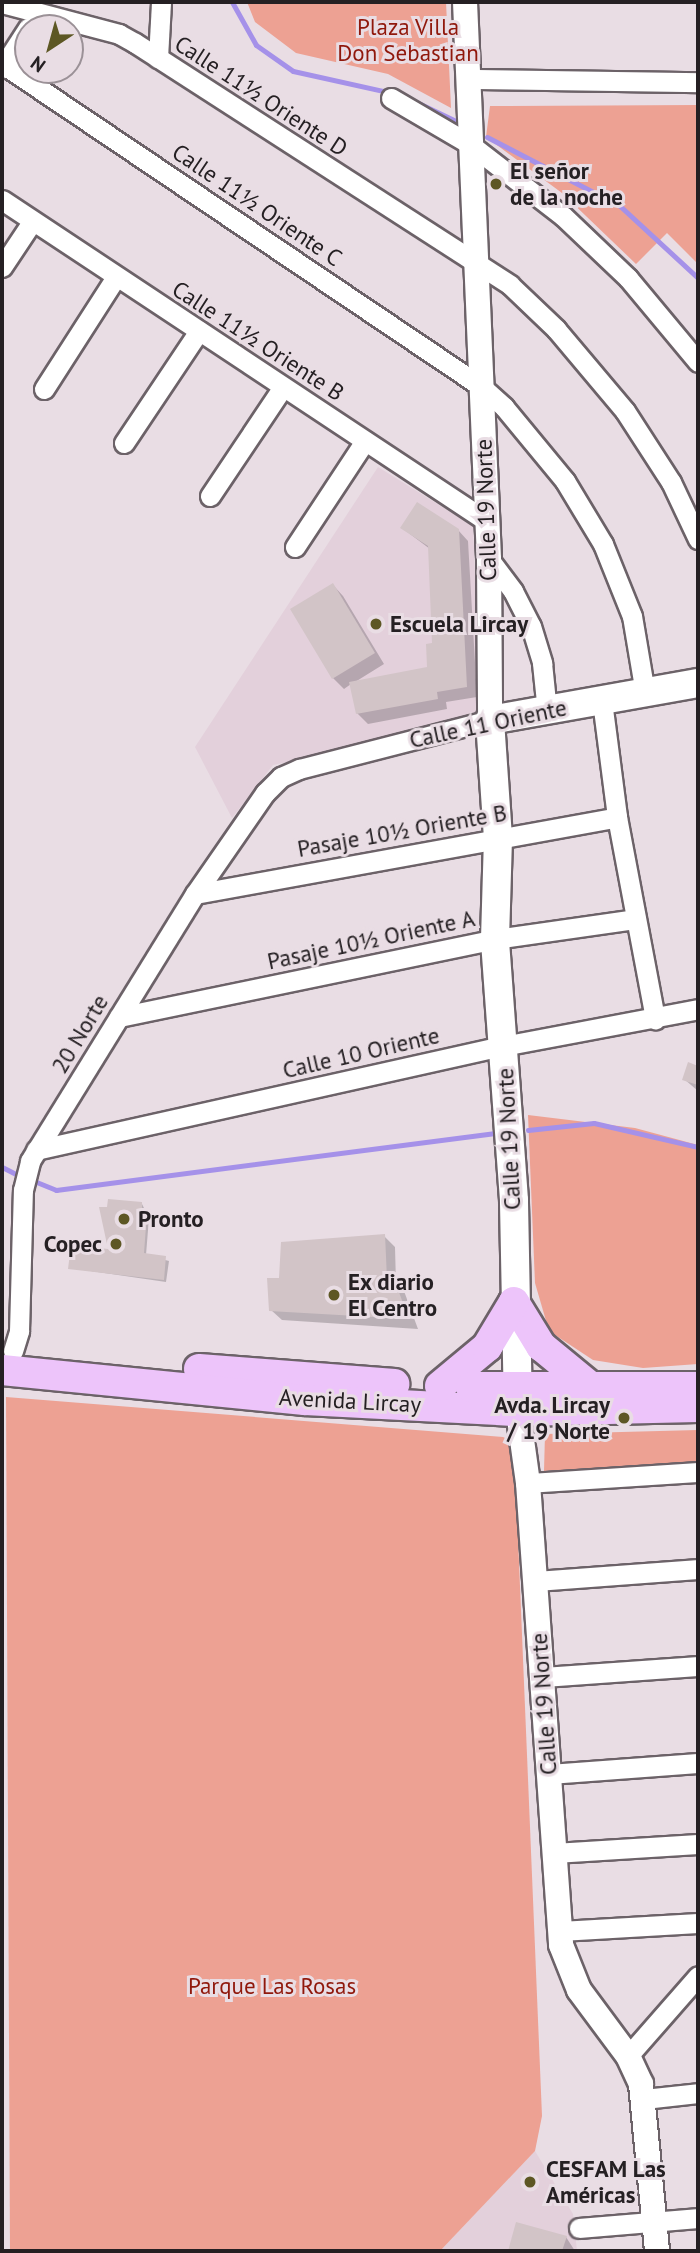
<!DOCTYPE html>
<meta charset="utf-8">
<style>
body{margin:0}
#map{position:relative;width:700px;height:2253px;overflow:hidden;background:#e9dde4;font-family:"PT Sans",sans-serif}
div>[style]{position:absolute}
.built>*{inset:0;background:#e3d0db}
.green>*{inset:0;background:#eda193}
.shadow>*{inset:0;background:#0003}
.stream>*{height:5px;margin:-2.5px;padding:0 2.5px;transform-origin:2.5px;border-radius:2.5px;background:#a591e9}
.building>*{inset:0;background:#d2c4c7}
.roads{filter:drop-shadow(2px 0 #6c6268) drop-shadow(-2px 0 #6c6268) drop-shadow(0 2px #6c6268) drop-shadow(0 -2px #6c6268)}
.minor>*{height:19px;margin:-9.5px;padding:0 9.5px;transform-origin:9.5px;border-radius:9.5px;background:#fff}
.tertiary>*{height:24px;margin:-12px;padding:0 12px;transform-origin:12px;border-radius:12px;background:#fff}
.secondary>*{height:28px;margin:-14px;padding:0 14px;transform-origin:14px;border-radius:14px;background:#fff}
.primary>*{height:30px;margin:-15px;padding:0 15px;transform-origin:15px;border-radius:15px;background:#edc4fa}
.dots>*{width:19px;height:19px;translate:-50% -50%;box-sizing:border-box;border:4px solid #e9dde4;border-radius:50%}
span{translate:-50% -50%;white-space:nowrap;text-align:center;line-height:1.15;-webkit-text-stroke:6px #e9dde4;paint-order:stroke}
.park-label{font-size:23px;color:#90180c}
.street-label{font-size:23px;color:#252023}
.poi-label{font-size:23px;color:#252023;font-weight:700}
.left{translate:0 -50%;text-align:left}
.right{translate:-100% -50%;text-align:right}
.frame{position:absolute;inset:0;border:4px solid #252023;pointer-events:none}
.north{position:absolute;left:14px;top:14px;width:70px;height:70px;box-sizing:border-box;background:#e9dde4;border:2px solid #9b9197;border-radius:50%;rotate:216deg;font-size:19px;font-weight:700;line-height:28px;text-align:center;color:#252023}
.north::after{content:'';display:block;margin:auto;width:24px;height:32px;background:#5d5724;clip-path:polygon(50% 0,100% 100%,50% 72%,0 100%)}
</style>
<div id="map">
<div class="built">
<div style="clip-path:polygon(378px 467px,473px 526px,481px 722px,273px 765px,232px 818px,195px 747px)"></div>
<div style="clip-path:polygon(535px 2151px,573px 2214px,577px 2251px,440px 2251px)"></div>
</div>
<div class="green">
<div style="clip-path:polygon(247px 2px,446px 2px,451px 108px,388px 74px,296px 53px,255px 22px)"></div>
<div style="clip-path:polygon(698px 105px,698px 264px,667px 233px,636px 264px,562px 193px,486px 137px,490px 106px)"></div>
<div style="clip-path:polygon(528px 1115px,635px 1128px,698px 1145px,698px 1364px,643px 1368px,593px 1360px,549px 1331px,535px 1283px)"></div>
<div style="clip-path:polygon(6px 1397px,503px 1437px,514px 1442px,542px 2116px,535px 2151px,440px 2251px,10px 2251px)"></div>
<div style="clip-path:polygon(698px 1430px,698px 1462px,544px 1471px,545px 1434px)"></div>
</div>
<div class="shadow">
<div style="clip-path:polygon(402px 528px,458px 530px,468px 541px,477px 697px,446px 702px,447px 709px,368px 724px,357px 713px,351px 684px,344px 689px,333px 678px,292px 609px,333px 585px,343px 596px,384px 664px,355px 682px,429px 668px,433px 645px,430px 549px)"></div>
<div style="clip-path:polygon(689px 1064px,698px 1068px,698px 1091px,684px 1079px)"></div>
<div style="clip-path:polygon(142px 1204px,149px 1218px,146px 1255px,169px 1261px,166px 1282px,70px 1268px,110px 1251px)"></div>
<div style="clip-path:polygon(384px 1236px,395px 1247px,396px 1283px,404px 1291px,418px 1329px,282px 1320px,271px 1310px,281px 1280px)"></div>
<div style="clip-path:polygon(518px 2224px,566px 2237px,575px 2251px,510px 2251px)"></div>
</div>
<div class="stream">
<div style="left:232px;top:2px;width:49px;rotate:60.8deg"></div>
<div style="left:256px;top:45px;width:45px;rotate:35.1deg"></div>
<div style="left:293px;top:71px;width:101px;rotate:12.5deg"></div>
<div style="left:414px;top:101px;width:47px;rotate:25.5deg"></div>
<div style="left:487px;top:137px;width:150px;rotate:27.4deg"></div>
<div style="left:620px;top:206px;width:106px;rotate:42.7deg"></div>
<div style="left:528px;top:1130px;width:66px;rotate:-6.1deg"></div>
<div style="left:594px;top:1123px;width:107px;rotate:13deg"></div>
<div style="left:2px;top:1167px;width:16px;rotate:27deg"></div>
<div style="left:34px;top:1181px;width:24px;rotate:22deg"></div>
<div style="left:56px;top:1190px;width:445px;rotate:-7.4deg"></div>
</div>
<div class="building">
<div style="clip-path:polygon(417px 502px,459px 529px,467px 687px,437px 692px,438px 699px,356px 714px,349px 682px,427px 667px,426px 644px,432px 643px,428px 546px,400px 528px)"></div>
<div style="clip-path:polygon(333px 583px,375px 653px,332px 679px,290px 609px)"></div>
<div style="clip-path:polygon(688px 1062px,698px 1066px,698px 1085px,682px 1080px)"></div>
<div style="clip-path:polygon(108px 1199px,142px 1202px,142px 1213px,147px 1213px,144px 1253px,166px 1256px,164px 1280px,68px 1269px,71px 1245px,108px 1249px,99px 1207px,107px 1207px)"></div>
<div style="clip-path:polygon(385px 1234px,387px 1279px,394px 1279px,409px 1319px,269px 1311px,267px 1278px,279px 1278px,281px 1242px)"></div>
<div style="clip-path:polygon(516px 2222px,567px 2236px,562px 2251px,508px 2251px)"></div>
</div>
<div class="roads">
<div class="minor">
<div style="left:2px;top:3px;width:121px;rotate:14.8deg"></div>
<div style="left:119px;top:34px;width:18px;rotate:29deg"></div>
<div style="left:135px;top:43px;width:446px;rotate:32.8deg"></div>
<div style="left:510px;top:285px;width:64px;rotate:43.7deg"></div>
<div style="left:556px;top:329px;width:107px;rotate:49.9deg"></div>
<div style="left:625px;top:411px;width:85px;rotate:57.1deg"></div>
<div style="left:671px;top:482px;width:63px;rotate:64.7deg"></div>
<div style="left:158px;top:58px;width:56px;rotate:-86.9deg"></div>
<div style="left:4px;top:65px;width:576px;rotate:33.97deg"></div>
<div style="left:482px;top:387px;width:30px;rotate:42deg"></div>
<div style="left:504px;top:407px;width:96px;rotate:50.5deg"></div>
<div style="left:565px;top:481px;width:74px;rotate:58.9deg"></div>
<div style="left:603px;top:544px;width:78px;rotate:68.1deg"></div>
<div style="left:632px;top:616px;width:78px;rotate:80.4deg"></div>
<div style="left:2px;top:68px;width:48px;rotate:-57deg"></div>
<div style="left:469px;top:79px;width:229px;rotate:0.8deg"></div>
<div style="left:391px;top:98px;width:93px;rotate:30.4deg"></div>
<div style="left:471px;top:145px;width:116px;rotate:37.7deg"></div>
<div style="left:563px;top:216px;width:90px;rotate:43.6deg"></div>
<div style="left:628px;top:278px;width:109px;rotate:50.2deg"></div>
<div style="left:2px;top:200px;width:583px;rotate:33.53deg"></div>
<div style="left:2px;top:267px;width:54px;rotate:-56.3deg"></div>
<div style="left:44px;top:389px;width:133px;rotate:-57.3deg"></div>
<div style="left:124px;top:443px;width:135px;rotate:-56.2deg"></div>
<div style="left:210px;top:496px;width:131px;rotate:-56.2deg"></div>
<div style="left:295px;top:547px;width:127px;rotate:-56.6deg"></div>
<div style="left:489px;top:559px;width:40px;rotate:53deg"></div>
<div style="left:513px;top:591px;width:39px;rotate:63deg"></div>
<div style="left:531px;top:626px;width:39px;rotate:73deg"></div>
<div style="left:542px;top:663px;width:48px;rotate:84.1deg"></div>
<div style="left:602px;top:701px;width:117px;rotate:82.6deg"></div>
<div style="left:617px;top:817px;width:206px;rotate:79.3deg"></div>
<div style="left:195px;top:894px;width:429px;rotate:-10.3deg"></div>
<div style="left:119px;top:1017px;width:384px;rotate:-11.7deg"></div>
<div style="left:495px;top:939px;width:142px;rotate:-8.1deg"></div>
<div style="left:36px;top:1150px;width:478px;rotate:-12.6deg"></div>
<div style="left:503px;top:1046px;width:198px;rotate:-10.7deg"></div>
<div style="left:13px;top:1351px;width:21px;rotate:-73deg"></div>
<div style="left:19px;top:1331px;width:141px;rotate:-88.4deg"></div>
<div style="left:23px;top:1190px;width:30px;rotate:-76deg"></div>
<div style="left:30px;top:1161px;width:314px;rotate:-58.3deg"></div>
<div style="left:195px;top:894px;width:123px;rotate:-55.3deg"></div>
<div style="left:265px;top:793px;width:23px;rotate:-45deg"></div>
<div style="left:281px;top:777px;width:20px;rotate:-24deg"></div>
<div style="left:299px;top:769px;width:197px;rotate:-14.4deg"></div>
<div style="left:528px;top:1483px;width:170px;rotate:-3.7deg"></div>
<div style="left:535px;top:1581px;width:163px;rotate:-4.2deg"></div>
<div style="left:542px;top:1677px;width:156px;rotate:-4deg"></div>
<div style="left:549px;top:1774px;width:149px;rotate:-4.2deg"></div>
<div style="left:554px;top:1853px;width:144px;rotate:-3.6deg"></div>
<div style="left:560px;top:1931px;width:138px;rotate:-3.3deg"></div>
<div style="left:628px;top:2056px;width:106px;rotate:-48.8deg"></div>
<div style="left:644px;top:2099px;width:54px;rotate:-6.3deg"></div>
<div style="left:579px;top:2228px;width:119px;rotate:-4.8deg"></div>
</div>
<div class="tertiary">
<div style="left:465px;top:2px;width:558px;rotate:87.53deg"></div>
<div style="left:489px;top:559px;width:161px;rotate:89.6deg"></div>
<div style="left:518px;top:1411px;width:73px;rotate:82.1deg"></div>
<div style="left:528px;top:1483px;width:463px;rotate:85.9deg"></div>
<div style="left:561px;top:1945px;width:48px;rotate:68.2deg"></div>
<div style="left:579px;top:1990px;width:82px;rotate:53.4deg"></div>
<div style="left:628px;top:2056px;width:31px;rotate:65deg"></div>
<div style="left:641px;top:2084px;width:168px;rotate:84.5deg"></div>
</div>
<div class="secondary">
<div style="left:518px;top:1411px;width:211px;rotate:-91.1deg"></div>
<div style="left:514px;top:1200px;width:262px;rotate:-94.2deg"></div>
<div style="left:495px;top:939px;width:101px;rotate:-88.3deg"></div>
<div style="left:498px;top:838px;width:118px;rotate:-93.9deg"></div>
<div style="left:490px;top:720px;width:211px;rotate:-10.1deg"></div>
</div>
<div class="primary">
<div style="left:514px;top:1302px;width:52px;rotate:58.5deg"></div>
<div style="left:541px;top:1346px;width:65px;rotate:39.4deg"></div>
<div style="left:199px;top:1369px;width:196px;rotate:4.4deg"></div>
<div style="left:2px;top:1370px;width:304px;rotate:5.7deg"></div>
<div style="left:305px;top:1400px;width:213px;rotate:3deg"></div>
<div style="left:518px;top:1411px;width:180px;rotate:-1.3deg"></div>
<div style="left:440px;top:1386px;width:61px;rotate:-39.7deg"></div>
<div style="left:487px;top:1347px;width:52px;rotate:-59deg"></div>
<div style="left:471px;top:1387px;width:227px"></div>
</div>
</div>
<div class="dots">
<div style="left:496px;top:184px;background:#5d5724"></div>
<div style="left:376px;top:624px;background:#5d5724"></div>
<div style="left:124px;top:1219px;background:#5d5724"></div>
<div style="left:116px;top:1244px;background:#5d5724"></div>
<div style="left:334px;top:1295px;background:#5d5724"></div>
<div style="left:624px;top:1418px;background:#5d5724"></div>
<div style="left:530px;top:2182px;background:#5d5724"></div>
</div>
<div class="park-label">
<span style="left:408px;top:40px">Plaza Villa<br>Don Sebastian</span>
<span style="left:272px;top:1986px">Parque Las Rosas</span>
</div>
<div class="street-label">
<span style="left:261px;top:96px;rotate:33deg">Calle 11½ Oriente D</span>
<span style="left:257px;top:205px;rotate:34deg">Calle 11½ Oriente C</span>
<span style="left:258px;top:341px;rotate:33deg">Calle 11½ Oriente B</span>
<span style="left:486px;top:510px;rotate:-92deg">Calle 19 Norte</span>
<span style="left:488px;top:724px;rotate:-12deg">Calle 11 Oriente</span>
<span style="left:402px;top:831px;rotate:-10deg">Pasaje 10½ Oriente B</span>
<span style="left:371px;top:940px;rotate:-12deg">Pasaje 10½ Oriente A</span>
<span style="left:80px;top:1034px;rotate:-59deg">20 Norte</span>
<span style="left:361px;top:1053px;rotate:-13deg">Calle 10 Oriente</span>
<span style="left:509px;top:1139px;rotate:-93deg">Calle 19 Norte</span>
<span style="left:350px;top:1401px;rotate:3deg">Avenida Lircay</span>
<span style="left:544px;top:1704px;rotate:-94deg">Calle 19 Norte</span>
</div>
<div class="poi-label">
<span class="left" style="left:510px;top:184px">El señor<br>de la noche</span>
<span class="left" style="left:390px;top:624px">Escuela Lircay</span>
<span class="left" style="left:138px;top:1219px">Pronto</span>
<span class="right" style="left:102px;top:1244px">Copec</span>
<span class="left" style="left:348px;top:1295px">Ex diario<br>El Centro</span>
<span class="right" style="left:610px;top:1418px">Avda. Lircay<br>/ 19 Norte</span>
<span class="left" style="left:546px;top:2182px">CESFAM Las<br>Américas</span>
</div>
<div class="frame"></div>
<div class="north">N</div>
</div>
